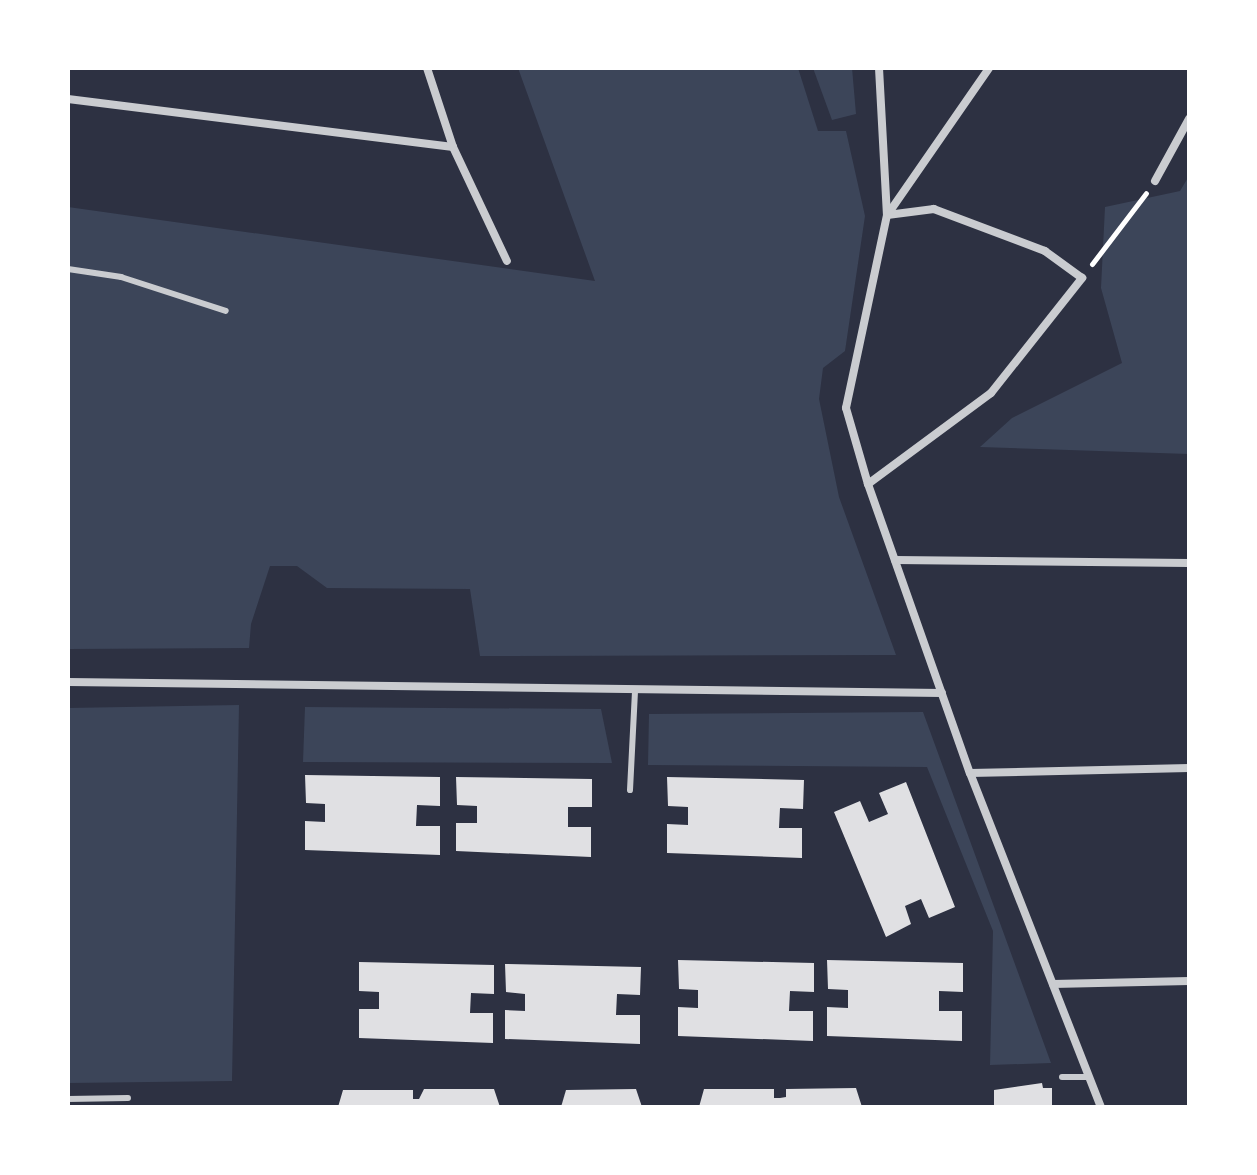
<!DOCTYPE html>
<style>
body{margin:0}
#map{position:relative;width:1257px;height:1175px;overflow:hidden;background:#2d3142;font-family:Karla,sans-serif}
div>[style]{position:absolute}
.green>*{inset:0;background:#3c4559}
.building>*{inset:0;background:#e0e0e3}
.path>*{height:5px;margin:-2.5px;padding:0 2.5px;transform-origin:2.5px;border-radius:2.5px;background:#fff}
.service>*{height:6px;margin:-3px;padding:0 3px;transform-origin:3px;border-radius:3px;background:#caccd0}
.minor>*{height:8px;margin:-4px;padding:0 4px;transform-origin:4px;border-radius:4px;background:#caccd0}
span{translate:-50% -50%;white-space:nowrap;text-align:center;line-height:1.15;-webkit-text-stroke:7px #fff;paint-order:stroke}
.frame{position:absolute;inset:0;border:70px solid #fff;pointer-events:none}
</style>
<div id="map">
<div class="green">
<div style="clip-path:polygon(518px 68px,798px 68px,818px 131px,846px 131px,865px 216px,845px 351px,823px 368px,819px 399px,839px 497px,896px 655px,480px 656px,470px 589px,327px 588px,297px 566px,270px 566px,251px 624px,249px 648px,68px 649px,68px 207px,595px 281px)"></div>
<div style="clip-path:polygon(813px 68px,852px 68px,856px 114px,832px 120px)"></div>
<div style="clip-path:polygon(1189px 176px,1189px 454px,980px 447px,1012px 418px,1122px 363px,1101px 288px,1105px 207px,1180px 191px)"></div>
<div style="clip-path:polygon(239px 705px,232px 1081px,68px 1083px,68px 708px)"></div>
<div style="clip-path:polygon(305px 707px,601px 709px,612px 763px,303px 762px)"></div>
<div style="clip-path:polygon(923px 712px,1051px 1063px,990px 1065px,993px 931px,927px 767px,648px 765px,649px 714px)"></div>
</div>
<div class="building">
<div style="clip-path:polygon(305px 775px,440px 777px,440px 806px,417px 805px,416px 826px,440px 826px,440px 855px,305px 850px,305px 821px,325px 822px,325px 804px,306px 803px)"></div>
<div style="clip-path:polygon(456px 777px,592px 779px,592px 807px,568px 807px,568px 827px,591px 827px,591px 857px,456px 851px,456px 823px,477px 823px,477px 806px,457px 805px)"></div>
<div style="clip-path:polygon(667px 777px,804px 780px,803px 809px,780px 808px,779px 828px,802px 828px,802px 858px,667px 853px,667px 824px,688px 825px,688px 807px,668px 806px)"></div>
<div style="clip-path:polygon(906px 782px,955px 907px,929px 918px,921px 899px,905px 906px,911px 924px,886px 937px,834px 812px,860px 801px,869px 822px,888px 814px,879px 793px)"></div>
<div style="clip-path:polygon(678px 960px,814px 963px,814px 992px,790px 991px,789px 1011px,813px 1011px,813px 1041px,678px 1036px,678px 1007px,698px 1008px,698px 990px,679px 989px)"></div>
<div style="clip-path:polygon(827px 960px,963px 963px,963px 992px,939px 991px,939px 1011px,962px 1011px,962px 1041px,827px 1036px,827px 1007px,848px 1008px,848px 990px,828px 989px)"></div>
<div style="clip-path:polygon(359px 962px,494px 965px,494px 994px,471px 993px,470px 1013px,493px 1013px,493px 1043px,359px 1038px,359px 1009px,379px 1009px,379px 992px,359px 991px)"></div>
<div style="clip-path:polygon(505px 964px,641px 967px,640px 995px,617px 994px,616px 1015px,640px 1015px,640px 1044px,505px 1039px,505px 1010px,525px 1011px,525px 994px,506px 992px)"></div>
<div style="clip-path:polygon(1042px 1083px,1043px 1088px,1052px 1088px,1052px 1107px,994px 1107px,994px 1090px)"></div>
<div style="clip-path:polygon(856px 1088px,862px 1107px,699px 1107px,704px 1089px,774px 1089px,774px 1098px,780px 1098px,786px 1097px,786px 1089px)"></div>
<div style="clip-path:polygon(424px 1089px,494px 1089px,500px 1107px,338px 1107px,343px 1090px,413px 1090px,413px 1099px,419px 1099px)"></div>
<div style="clip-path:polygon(636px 1089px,642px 1107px,561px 1107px,566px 1090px)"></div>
</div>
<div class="path">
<div style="left:1092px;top:264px;width:89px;rotate:-52.7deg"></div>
</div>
<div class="service">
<div style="left:68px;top:269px;width:54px;rotate:8.6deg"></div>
<div style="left:121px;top:277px;width:110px;rotate:17.9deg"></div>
<div style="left:630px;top:790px;width:99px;rotate:-87.1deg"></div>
<div style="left:1062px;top:1077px;width:27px"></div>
<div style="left:68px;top:1099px;width:60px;rotate:-1deg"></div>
</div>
<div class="minor">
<div style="left:427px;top:68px;width:83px;rotate:71.8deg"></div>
<div style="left:453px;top:147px;width:126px;rotate:64.7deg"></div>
<div style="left:879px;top:68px;width:147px;rotate:86.9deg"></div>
<div style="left:887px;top:215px;width:197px;rotate:102deg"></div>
<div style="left:846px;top:408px;width:79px;rotate:73.9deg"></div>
<div style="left:868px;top:484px;width:306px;rotate:70.6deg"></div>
<div style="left:970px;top:773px;width:359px;rotate:68.6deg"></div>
<div style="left:68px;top:99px;width:388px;rotate:7.1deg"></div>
<div style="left:1155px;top:181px;width:71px;rotate:-61.3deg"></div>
<div style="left:888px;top:214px;width:178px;rotate:-55.3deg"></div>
<div style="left:868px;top:484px;width:153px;rotate:-36.5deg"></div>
<div style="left:991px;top:393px;width:147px;rotate:-51.6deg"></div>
<div style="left:1082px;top:278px;width:46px;rotate:-143.9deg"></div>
<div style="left:1045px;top:251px;width:119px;rotate:-159.3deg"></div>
<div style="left:934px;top:209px;width:47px;rotate:172.7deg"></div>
<div style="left:895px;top:560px;width:294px;rotate:0.6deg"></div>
<div style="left:68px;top:682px;width:874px;rotate:0.72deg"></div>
<div style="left:970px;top:773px;width:219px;rotate:-1.3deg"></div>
<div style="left:1053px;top:984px;width:136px;rotate:-1.3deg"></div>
</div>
<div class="frame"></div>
</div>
